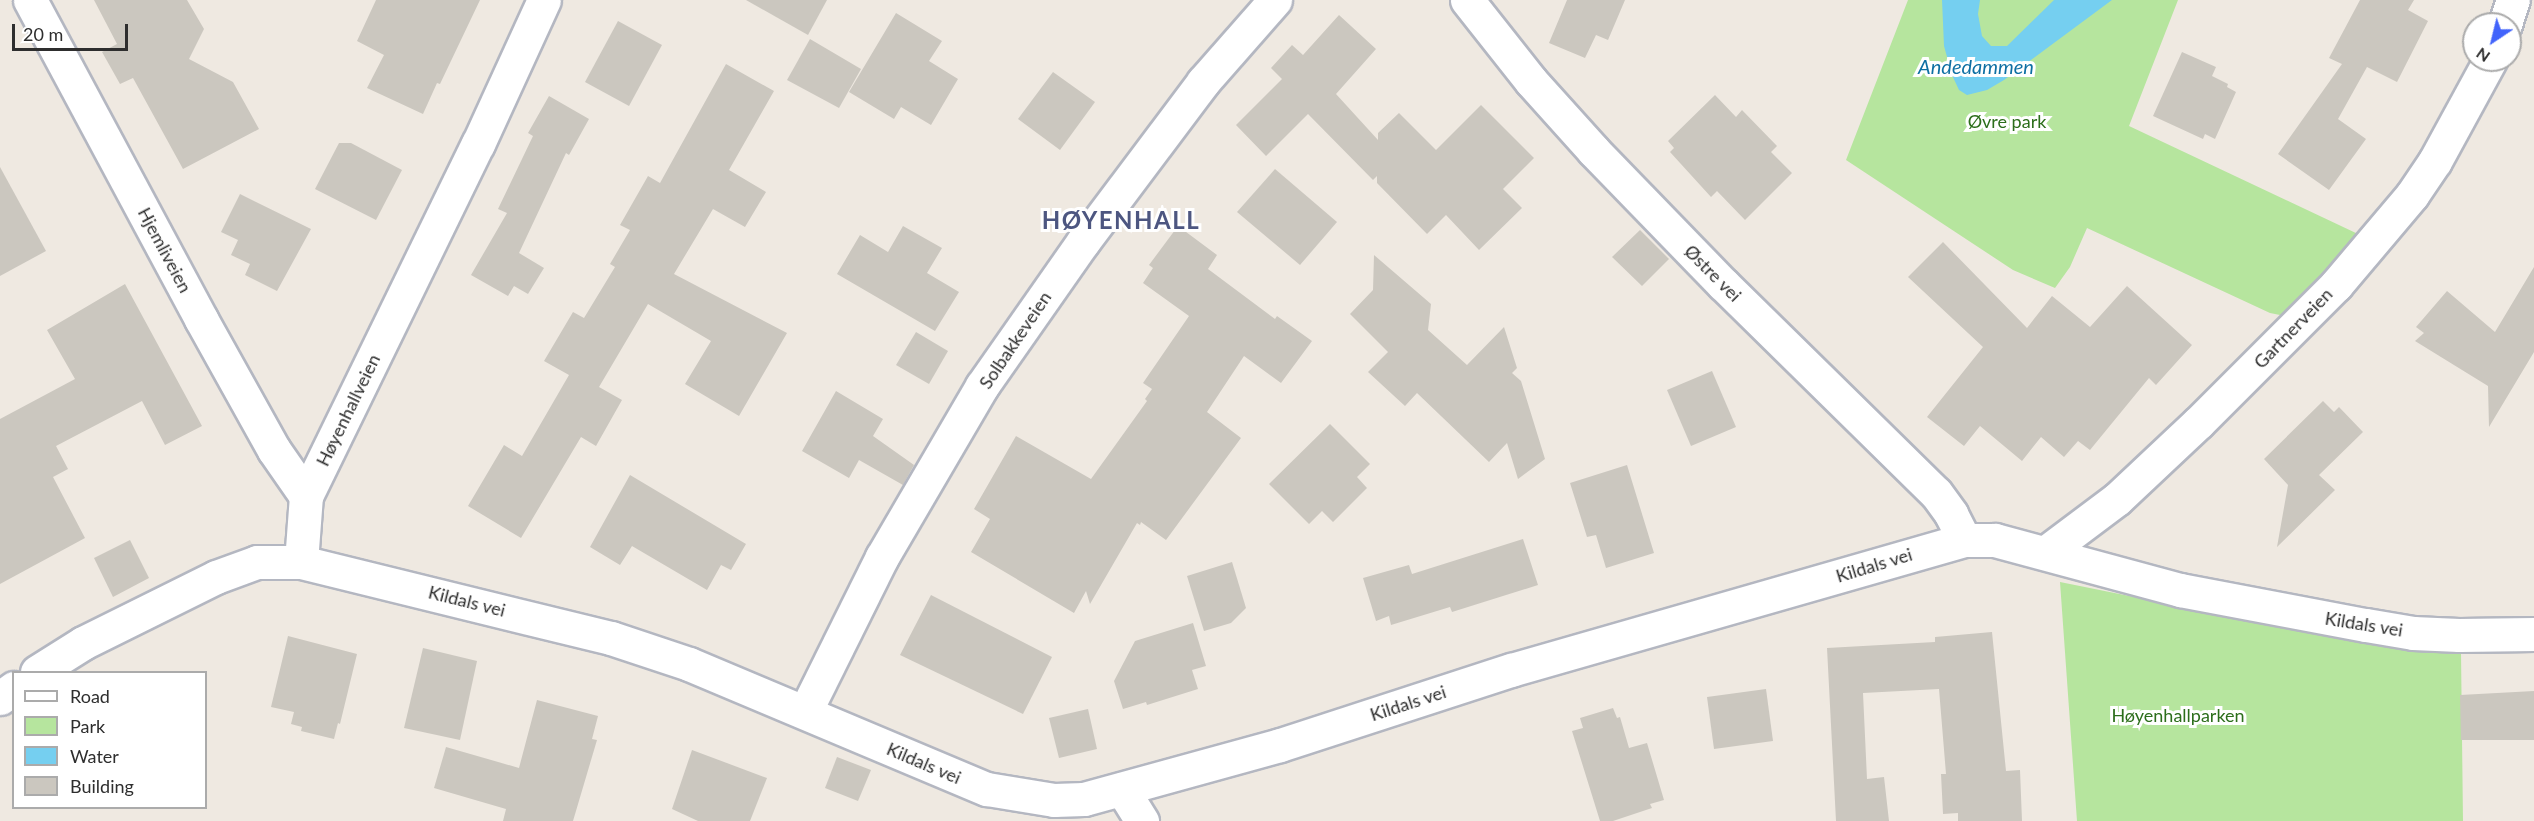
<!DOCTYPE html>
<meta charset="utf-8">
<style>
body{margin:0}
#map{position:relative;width:2534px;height:821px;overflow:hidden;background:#efe9e1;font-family:Lato,sans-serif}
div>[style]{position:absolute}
.green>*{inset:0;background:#b6e59e}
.water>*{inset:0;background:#75cff0}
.building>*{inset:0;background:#cbc7bf}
.roads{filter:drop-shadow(2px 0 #b4b7c1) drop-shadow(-2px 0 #b4b7c1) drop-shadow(0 2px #b4b7c1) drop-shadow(0 -2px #b4b7c1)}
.minor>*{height:33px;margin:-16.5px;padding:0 16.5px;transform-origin:16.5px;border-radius:16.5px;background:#fff}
span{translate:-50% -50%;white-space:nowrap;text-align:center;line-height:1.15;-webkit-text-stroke:6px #fff;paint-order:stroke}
.park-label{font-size:18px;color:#2c6e1b}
.street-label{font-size:18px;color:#2e2e2e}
.water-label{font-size:20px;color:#0d6fa3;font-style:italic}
.district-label{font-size:24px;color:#4d5680;font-weight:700;letter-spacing:1.5px}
.legend{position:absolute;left:12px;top:671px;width:195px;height:138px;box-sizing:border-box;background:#fff;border:2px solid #ababab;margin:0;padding:8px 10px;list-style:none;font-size:18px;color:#2e2e2e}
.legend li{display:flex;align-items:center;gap:12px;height:30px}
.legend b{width:30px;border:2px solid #ababab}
.north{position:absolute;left:2462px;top:12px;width:60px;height:60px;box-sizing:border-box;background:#fff;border:2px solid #ababab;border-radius:50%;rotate:215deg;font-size:16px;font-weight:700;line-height:24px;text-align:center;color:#2e2e2e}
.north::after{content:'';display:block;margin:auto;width:21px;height:27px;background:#4264fb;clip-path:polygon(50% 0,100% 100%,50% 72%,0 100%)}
.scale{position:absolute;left:12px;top:24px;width:116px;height:27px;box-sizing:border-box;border:3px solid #2e2e2e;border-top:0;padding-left:8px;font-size:18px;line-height:21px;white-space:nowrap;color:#2e2e2e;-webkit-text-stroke:4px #fff;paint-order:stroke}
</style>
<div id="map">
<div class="green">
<div style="clip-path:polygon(1908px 0,2178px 0,2129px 126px,2358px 234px,2285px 316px,2270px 313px,2087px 228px,2070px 267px,2055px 288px,2013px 270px,1846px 160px)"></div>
<div style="clip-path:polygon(2060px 582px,2332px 637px,2390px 647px,2461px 652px,2463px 821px,2077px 821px)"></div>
</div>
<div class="water">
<div style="clip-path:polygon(1942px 0,1980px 0,1978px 14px,1982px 36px,1991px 46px,2007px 46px,2054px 0,2112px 0,2004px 80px,1987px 90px,1967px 95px,1959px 90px,1952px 75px,1944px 46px)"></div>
</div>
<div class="building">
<div style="clip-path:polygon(94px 0,187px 0,204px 29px,189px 59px,233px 82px,259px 129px,183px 169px,133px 78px,120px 84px,102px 52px,117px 44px)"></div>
<div style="clip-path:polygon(376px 0,480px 0,440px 84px,437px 83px,423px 114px,367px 88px,384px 55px,357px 41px)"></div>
<div style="clip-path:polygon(746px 0,827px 0,808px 35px)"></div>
<div style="clip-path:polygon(1567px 0,1625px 0,1608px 40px,1596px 35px,1585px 58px,1549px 43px)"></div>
<div style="clip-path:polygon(2360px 0,2414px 0,2408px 10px,2428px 21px,2397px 82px,2367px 67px,2338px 119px,2366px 139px,2329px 190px,2278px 154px,2342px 64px,2329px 58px)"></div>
<div style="clip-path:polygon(896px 13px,942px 41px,929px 61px,958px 79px,931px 125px,901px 107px,894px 119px,849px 92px)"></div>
<div style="clip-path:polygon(1339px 15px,1376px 49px,1336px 94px,1378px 140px,1378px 133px,1399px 113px,1436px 150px,1481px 105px,1534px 158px,1503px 189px,1522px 208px,1479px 250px,1446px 215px,1427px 234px,1377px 183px,1377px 176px,1373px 180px,1308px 114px,1266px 156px,1236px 125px,1282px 79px,1271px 68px,1292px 45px,1303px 55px)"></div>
<div style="clip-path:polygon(618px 21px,662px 45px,629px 106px,585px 82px)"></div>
<div style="clip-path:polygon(810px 39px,861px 69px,839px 108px,787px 80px)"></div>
<div style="clip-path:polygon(2182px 52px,2216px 67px,2212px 76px,2228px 84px,2227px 87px,2236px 92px,2215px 139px,2205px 134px,2203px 139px,2153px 116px)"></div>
<div style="clip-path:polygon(726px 64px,774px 91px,729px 170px,766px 192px,745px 227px,713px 209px,674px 274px,787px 333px,739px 416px,685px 384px,711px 341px,648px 304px,599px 387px,622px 400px,596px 446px,581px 437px,521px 538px,468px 506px,504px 445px,522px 456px,569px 375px,544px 361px,573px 312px,584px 318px,615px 267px,610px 264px,630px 230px,620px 225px,648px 176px,660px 183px)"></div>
<div style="clip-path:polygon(1053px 72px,1095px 102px,1060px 150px,1018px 119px)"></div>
<div style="clip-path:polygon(1715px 95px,1736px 117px,1742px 110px,1777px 146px,1771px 152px,1792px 173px,1745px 220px,1717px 191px,1711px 197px,1670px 152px,1674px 148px,1668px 141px)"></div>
<div style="clip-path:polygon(549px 96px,589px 119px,569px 155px,566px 153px,519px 253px,544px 268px,528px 294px,514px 286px,508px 296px,471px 275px,507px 213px,498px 209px,533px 136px,528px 133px)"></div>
<div style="clip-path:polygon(339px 143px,351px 143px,402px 170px,376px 220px,315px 189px)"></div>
<div style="clip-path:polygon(0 167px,46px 251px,0 276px)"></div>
<div style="clip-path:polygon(1275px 169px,1337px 222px,1300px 265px,1237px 212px)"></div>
<div style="clip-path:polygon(240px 194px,311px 229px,277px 291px,245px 275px,250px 264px,231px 255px,238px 240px,221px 232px)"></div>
<div style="clip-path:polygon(903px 226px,942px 248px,927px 273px,959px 292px,935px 331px,837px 274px,860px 235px,888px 252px)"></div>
<div style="clip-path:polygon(1178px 226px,1217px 255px,1208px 269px,1275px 319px,1277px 316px,1312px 341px,1281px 383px,1244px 356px,1207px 412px,1241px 438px,1166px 540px,1141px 522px,1140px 525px,1137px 523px,1090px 604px,1086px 591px,1074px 613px,971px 552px,990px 519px,974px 509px,1016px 436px,1091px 479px,1147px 401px,1145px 399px,1152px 389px,1143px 383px,1189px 316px,1143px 283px,1153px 268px,1149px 265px)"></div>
<div style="clip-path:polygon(1640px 230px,1669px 259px,1642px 286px,1612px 257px)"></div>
<div style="clip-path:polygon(1943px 242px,2027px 328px,2052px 296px,2090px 327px,2127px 286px,2192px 345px,2156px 385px,2149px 378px,2090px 450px,2078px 441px,2064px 457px,2041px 437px,2022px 461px,1980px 426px,1964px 446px,1927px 417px,1983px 347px,1908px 277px)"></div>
<div style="clip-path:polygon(1374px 255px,1431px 304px,1428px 330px,1467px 365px,1504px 327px,1517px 368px,1512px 373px,1521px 381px,1545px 459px,1518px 479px,1507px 443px,1489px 462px,1417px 393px,1405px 406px,1368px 372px,1388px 352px,1350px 314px,1373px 290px)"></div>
<div style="clip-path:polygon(2534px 267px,2534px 352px,2489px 427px,2488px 386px,2415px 341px,2424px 333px,2416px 327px,2447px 291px,2495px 332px)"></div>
<div style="clip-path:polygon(125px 284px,202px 426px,165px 445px,142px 401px,56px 446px,68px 469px,53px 477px,85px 538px,0 584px,0 419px,75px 379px,47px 330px)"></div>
<div style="clip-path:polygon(916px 332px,948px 351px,929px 384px,896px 365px)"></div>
<div style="clip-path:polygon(1712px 371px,1736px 427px,1691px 446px,1667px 390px)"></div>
<div style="clip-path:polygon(836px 391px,883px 419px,873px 436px,914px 465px,903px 485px,859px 460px,849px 478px,802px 451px)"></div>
<div style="clip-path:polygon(2323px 401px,2334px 412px,2339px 407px,2363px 432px,2319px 475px,2335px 490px,2277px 547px,2288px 485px,2264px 459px)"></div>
<div style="clip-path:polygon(1330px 424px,1370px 464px,1357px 477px,1367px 488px,1333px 522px,1322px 511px,1309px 524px,1269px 484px)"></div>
<div style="clip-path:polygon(1627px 465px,1654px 553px,1606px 568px,1596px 535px,1587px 537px,1570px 483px)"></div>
<div style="clip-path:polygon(630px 475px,746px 544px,731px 570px,721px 565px,707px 590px,632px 546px,620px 565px,590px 547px)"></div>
<div style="clip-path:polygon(1523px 539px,1538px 585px,1452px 612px,1450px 607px,1391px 625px,1389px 616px,1376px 621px,1363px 578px,1409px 565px,1412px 574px)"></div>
<div style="clip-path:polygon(130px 540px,149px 578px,113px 597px,94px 558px)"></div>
<div style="clip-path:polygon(1232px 562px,1246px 608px,1231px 623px,1204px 631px,1187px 576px)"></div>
<div style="clip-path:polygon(931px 595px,1052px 657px,1023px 714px,900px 655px)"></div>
<div style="clip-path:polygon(1193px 623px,1206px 666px,1192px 670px,1198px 689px,1147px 705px,1146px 702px,1123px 709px,1114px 681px,1135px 641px)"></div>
<div style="clip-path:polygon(1992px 632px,2006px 771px,2020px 770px,2022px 821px,1958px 821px,1958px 813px,1943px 814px,1941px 774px,1946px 774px,1939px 689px,1863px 693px,1867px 779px,1884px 777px,1889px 821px,1836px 821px,1827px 648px,1935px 642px,1935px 637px)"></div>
<div style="clip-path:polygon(288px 636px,357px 654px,340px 724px,338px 723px,334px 739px,301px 731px,302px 727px,291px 724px,294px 712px,271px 707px)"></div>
<div style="clip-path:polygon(423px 648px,477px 661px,460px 740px,404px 728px)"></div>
<div style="clip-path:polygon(1766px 689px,1773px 741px,1714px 749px,1707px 697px)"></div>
<div style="clip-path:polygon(2534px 691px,2534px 740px,2461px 740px,2460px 695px)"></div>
<div style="clip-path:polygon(537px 700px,598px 716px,592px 739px,597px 740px,573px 821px,503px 821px,506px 809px,434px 788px,446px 747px,519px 768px)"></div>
<div style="clip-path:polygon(1613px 708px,1617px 718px,1620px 717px,1629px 748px,1647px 743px,1664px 800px,1650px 804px,1652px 808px,1613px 821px,1600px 821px,1572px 731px,1583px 728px,1580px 718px)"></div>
<div style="clip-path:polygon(1088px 709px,1097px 749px,1059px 758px,1049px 718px)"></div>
<div style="clip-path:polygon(692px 750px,767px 778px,750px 821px,698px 821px,672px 809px)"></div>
<div style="clip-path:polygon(837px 757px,871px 770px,858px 801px,825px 788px)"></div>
</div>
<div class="roads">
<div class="minor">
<div style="left:30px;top:0;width:362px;rotate:61.8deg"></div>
<div style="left:201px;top:319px;width:150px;rotate:60.9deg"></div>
<div style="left:274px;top:450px;width:56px;rotate:55.2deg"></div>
<div style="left:1467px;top:0;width:103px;rotate:51.7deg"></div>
<div style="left:1531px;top:81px;width:94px;rotate:48deg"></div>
<div style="left:1594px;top:151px;width:185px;rotate:45.9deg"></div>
<div style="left:1723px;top:284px;width:298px;rotate:44.5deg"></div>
<div style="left:1936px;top:493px;width:26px;rotate:54deg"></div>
<div style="left:1951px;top:514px;width:29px;rotate:63deg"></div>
<div style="left:2505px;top:24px;width:25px;rotate:-72deg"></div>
<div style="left:2045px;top:553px;width:90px;rotate:-36.9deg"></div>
<div style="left:2117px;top:499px;width:112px;rotate:-43.2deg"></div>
<div style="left:2199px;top:422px;width:194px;rotate:-45deg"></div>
<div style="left:2336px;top:285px;width:118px;rotate:-49.8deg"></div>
<div style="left:2412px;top:195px;width:41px;rotate:-55.9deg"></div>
<div style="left:2435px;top:161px;width:115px;rotate:-61.4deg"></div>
<div style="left:301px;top:562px;width:66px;rotate:-85.7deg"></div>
<div style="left:306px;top:496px;width:392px;rotate:-64deg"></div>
<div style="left:478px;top:144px;width:158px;rotate:-65.4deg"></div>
<div style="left:37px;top:672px;width:54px;rotate:-32.2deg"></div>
<div style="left:83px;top:643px;width:148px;rotate:-26.4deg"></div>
<div style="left:216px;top:577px;width:44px;rotate:-20.1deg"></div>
<div style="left:257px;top:562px;width:44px"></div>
<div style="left:301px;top:562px;width:319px;rotate:13.8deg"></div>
<div style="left:611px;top:638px;width:82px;rotate:18.4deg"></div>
<div style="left:689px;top:664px;width:323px;rotate:22.8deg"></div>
<div style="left:987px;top:789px;width:68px;rotate:9.3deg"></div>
<div style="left:1054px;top:800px;width:30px;rotate:-2deg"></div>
<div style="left:1084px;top:799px;width:203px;rotate:-15.4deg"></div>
<div style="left:1280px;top:745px;width:243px;rotate:-18deg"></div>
<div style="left:1511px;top:670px;width:471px;rotate:-16deg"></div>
<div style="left:1964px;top:540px;width:31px"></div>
<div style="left:1995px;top:540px;width:192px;rotate:15.1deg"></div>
<div style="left:2180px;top:590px;width:189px;rotate:10.7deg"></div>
<div style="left:2366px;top:625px;width:48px;rotate:9.7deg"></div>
<div style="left:2413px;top:633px;width:46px;rotate:2.5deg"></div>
<div style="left:2459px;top:635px;width:75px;rotate:-0.8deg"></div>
<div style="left:0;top:698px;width:17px;rotate:-36deg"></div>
<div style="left:805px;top:712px;width:173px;rotate:-63.6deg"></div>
<div style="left:882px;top:557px;width:198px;rotate:-59.7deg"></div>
<div style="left:982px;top:386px;width:176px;rotate:-55deg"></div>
<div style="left:1083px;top:242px;width:200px;rotate:-53.1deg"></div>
<div style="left:1203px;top:82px;width:109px;rotate:-48.7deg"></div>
<div style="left:1122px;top:789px;width:38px;rotate:58deg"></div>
</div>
</div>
<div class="park-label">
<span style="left:2007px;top:121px">Øvre park</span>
<span style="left:2178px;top:715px">Høyenhallparken</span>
</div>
<div class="street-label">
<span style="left:165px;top:250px;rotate:62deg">Hjemliveien</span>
<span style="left:1713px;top:273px;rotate:45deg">Østre vei</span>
<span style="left:2293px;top:328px;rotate:-46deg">Gartnerveien</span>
<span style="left:1015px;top:340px;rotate:-56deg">Solbakkeveien</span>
<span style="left:348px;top:410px;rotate:-64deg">Høyenhallveien</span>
<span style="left:1874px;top:565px;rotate:-17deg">Kildals vei</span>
<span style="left:467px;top:601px;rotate:14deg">Kildals vei</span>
<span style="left:2364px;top:624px;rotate:9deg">Kildals vei</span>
<span style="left:1408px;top:703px;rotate:-18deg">Kildals vei</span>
<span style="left:924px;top:763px;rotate:23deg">Kildals vei</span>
</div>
<div class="water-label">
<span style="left:1976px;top:66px">Andedammen</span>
</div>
<div class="district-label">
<span style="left:1121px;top:220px">HØYENHALL</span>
</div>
<ul class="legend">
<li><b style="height:8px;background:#fff"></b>Road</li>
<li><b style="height:16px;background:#b6e59e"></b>Park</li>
<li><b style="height:16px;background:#75cff0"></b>Water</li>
<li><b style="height:16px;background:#cbc7bf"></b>Building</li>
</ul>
<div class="north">N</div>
<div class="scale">20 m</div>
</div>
